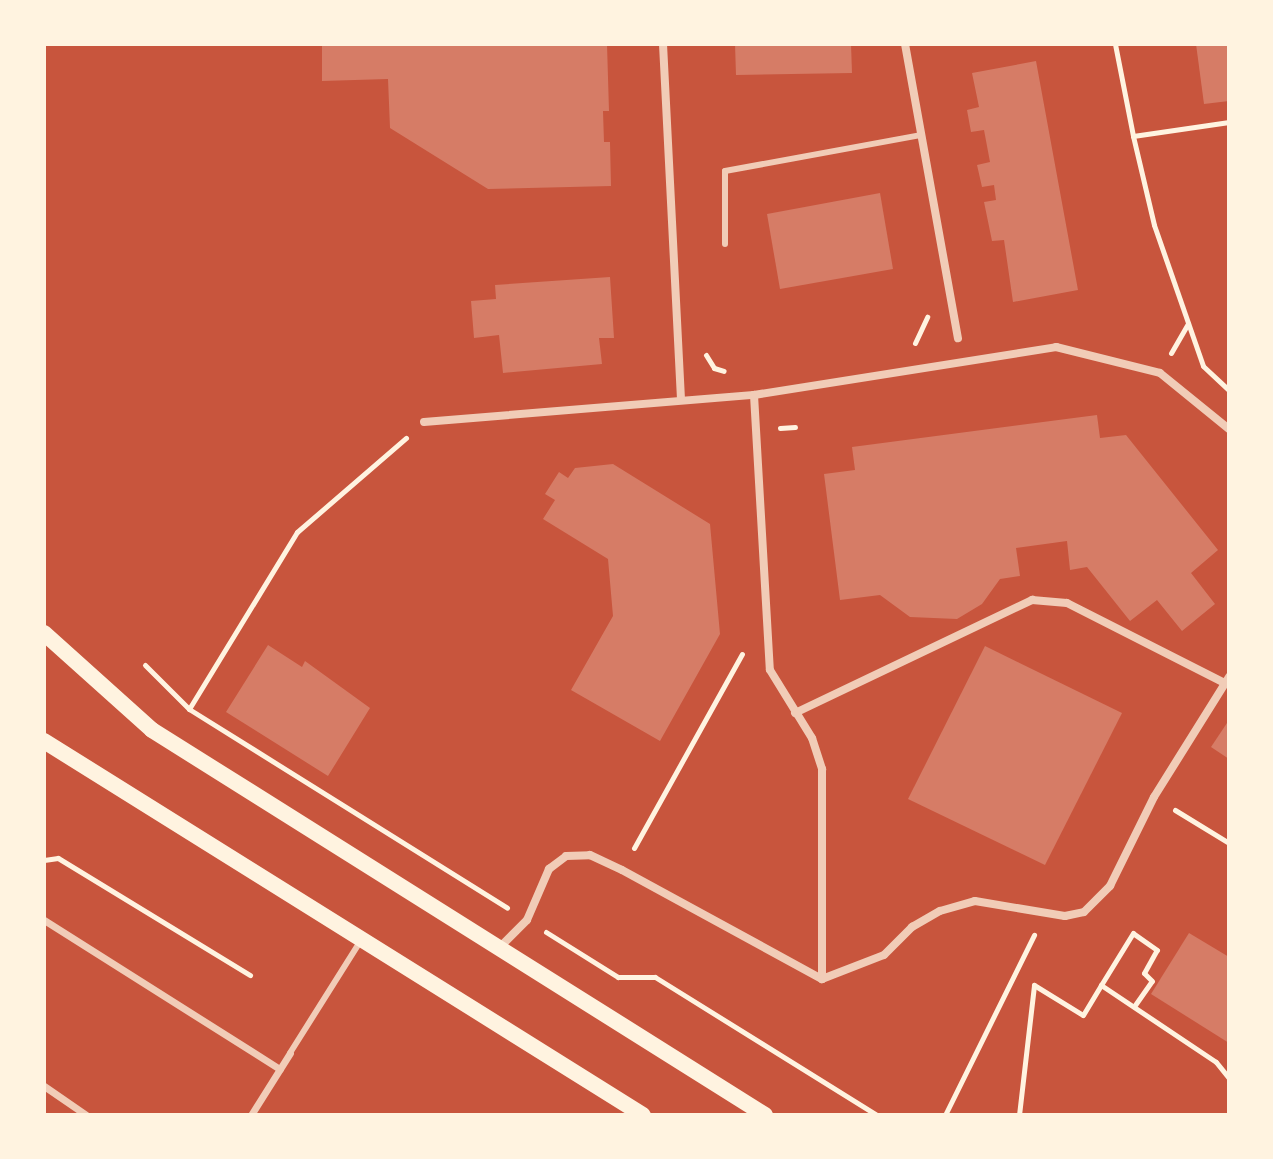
<!DOCTYPE html>
<style>
body{margin:0}
#map{position:relative;width:1273px;height:1159px;overflow:hidden;background:#c8553d;font-family:Inter,sans-serif}
div>[style]{position:absolute}
.building>*{inset:0;background:#d67c66}
.path>*{height:5px;margin:-2.5px;padding:0 2.5px;transform-origin:2.5px;border-radius:2.5px;background:#fff3e0}
.service>*{height:6px;margin:-3px;padding:0 3px;transform-origin:3px;border-radius:3px;background:#f1ccb7}
.pedestrian>*{height:7px;margin:-3.5px;padding:0 3.5px;transform-origin:3.5px;border-radius:3.5px;background:#f1ccb7}
.minor>*{height:8px;margin:-4px;padding:0 4px;transform-origin:4px;border-radius:4px;background:#f1ccb7}
.secondary>*{height:16px;margin:-8px;padding:0 8px;transform-origin:8px;border-radius:8px;background:#fff3e0}
span{translate:-50% -50%;white-space:nowrap;text-align:center;line-height:1.15;-webkit-text-stroke:8px #fff3e0;paint-order:stroke}
.frame{position:absolute;inset:0;border:46px solid #fff3e0;pointer-events:none}
</style>
<div id="map">
<div class="building">
<div style="clip-path:polygon(322px 44px,607px 44px,609px 111px,603px 111px,604px 142px,610px 142px,611px 186px,488px 189px,390px 128px,388px 79px,322px 81px)"></div>
<div style="clip-path:polygon(735px 44px,851px 44px,852px 73px,736px 75px)"></div>
<div style="clip-path:polygon(1196px 44px,1229px 44px,1229px 101px,1204px 104px)"></div>
<div style="clip-path:polygon(1036px 61px,1078px 290px,1013px 302px,1004px 240px,992px 241px,984px 202px,996px 200px,994px 185px,982px 187px,977px 165px,990px 162px,984px 130px,971px 132px,967px 110px,979px 107px,972px 73px)"></div>
<div style="clip-path:polygon(880px 193px,893px 269px,780px 289px,767px 214px)"></div>
<div style="clip-path:polygon(610px 277px,614px 338px,599px 338px,602px 364px,503px 373px,499px 335px,474px 338px,471px 301px,496px 299px,495px 285px)"></div>
<div style="clip-path:polygon(1097px 415px,1100px 438px,1126px 435px,1218px 550px,1191px 573px,1215px 604px,1182px 631px,1157px 600px,1130px 621px,1087px 567px,1070px 570px,1067px 541px,1016px 548px,1020px 576px,1000px 579px,982px 604px,957px 619px,910px 617px,880px 595px,840px 600px,824px 474px,855px 470px,852px 447px)"></div>
<div style="clip-path:polygon(613px 464px,710px 524px,720px 634px,660px 741px,571px 690px,613px 616px,608px 559px,543px 519px,555px 500px,545px 494px,559px 472px,568px 478px,575px 468px)"></div>
<div style="clip-path:polygon(268px 645px,302px 667px,305px 661px,370px 708px,328px 776px,226px 712px)"></div>
<div style="clip-path:polygon(985px 646px,1122px 713px,1045px 865px,908px 799px)"></div>
<div style="clip-path:polygon(1229px 720px,1229px 759px,1211px 747px)"></div>
<div style="clip-path:polygon(1189px 933px,1229px 957px,1229px 1043px,1151px 994px)"></div>
</div>
<div class="path">
<div style="left:1115px;top:44px;width:94px;rotate:78.9deg"></div>
<div style="left:1229px;top:122px;width:97px;rotate:171.7deg"></div>
<div style="left:1133px;top:136px;width:91px;rotate:76.7deg"></div>
<div style="left:1154px;top:225px;width:149px;rotate:70.8deg"></div>
<div style="left:1203px;top:366px;width:35px;rotate:43deg"></div>
<div style="left:915px;top:343px;width:29px;rotate:-65deg"></div>
<div style="left:1171px;top:353px;width:34px;rotate:-60deg"></div>
<div style="left:706px;top:355px;width:15px;rotate:58deg"></div>
<div style="left:714px;top:368px;width:10px;rotate:17deg"></div>
<div style="left:780px;top:428px;width:15px;rotate:-4deg"></div>
<div style="left:145px;top:665px;width:62px;rotate:45deg"></div>
<div style="left:189px;top:709px;width:375px;rotate:32deg"></div>
<div style="left:189px;top:709px;width:207px;rotate:-58.6deg"></div>
<div style="left:297px;top:532px;width:144px;rotate:-40.8deg"></div>
<div style="left:1175px;top:810px;width:63px;rotate:31.4deg"></div>
<div style="left:634px;top:848px;width:222px;rotate:-60.9deg"></div>
<div style="left:44px;top:860px;width:14px;rotate:-8deg"></div>
<div style="left:58px;top:858px;width:225px;rotate:31.4deg"></div>
<div style="left:546px;top:932px;width:85px;rotate:32deg"></div>
<div style="left:618px;top:977px;width:37px"></div>
<div style="left:655px;top:977px;width:261px;rotate:31.9deg"></div>
<div style="left:1135px;top:1005px;width:29px;rotate:-55deg"></div>
<div style="left:1152px;top:981px;width:11px;rotate:-135deg"></div>
<div style="left:1144px;top:973px;width:26px;rotate:-61deg"></div>
<div style="left:1157px;top:950px;width:29px;rotate:-145deg"></div>
<div style="left:1133px;top:933px;width:61px;rotate:121.6deg"></div>
<div style="left:1101px;top:985px;width:138px;rotate:33.8deg"></div>
<div style="left:1216px;top:1062px;width:21px;rotate:51deg"></div>
<div style="left:945px;top:1115px;width:201px;rotate:-63.7deg"></div>
<div style="left:1019px;top:1115px;width:131px;rotate:-83.4deg"></div>
<div style="left:1034px;top:985px;width:57px;rotate:31.5deg"></div>
<div style="left:1083px;top:1015px;width:35px;rotate:-59deg"></div>
</div>
<div class="service">
<div style="left:725px;top:244px;width:73px;rotate:-90deg"></div>
<div style="left:725px;top:171px;width:200px;rotate:-10.4deg"></div>
<div style="left:290px;top:1053px;width:131px;rotate:-57.8deg"></div>
</div>
<div class="pedestrian">
<div style="left:44px;top:920px;width:279px;rotate:32.3deg"></div>
<div style="left:44px;top:1086px;width:51px;rotate:34.6deg"></div>
<div style="left:251px;top:1115px;width:73px;rotate:-57.8deg"></div>
</div>
<div class="minor">
<div style="left:663px;top:44px;width:354px;rotate:87.1deg"></div>
<div style="left:905px;top:44px;width:299px;rotate:79.8deg"></div>
<div style="left:754px;top:395px;width:275px;rotate:86.7deg"></div>
<div style="left:770px;top:670px;width:80px;rotate:58.3deg"></div>
<div style="left:812px;top:738px;width:33px;rotate:72deg"></div>
<div style="left:822px;top:769px;width:210px;rotate:90deg"></div>
<div style="left:424px;top:422px;width:331px;rotate:-4.7deg"></div>
<div style="left:754px;top:395px;width:306px;rotate:-9deg"></div>
<div style="left:1056px;top:347px;width:107px;rotate:14deg"></div>
<div style="left:1160px;top:373px;width:89px;rotate:39.1deg"></div>
<div style="left:795px;top:713px;width:263px;rotate:-25.5deg"></div>
<div style="left:1032px;top:600px;width:35px;rotate:5deg"></div>
<div style="left:1067px;top:603px;width:177px;rotate:26.9deg"></div>
<div style="left:500px;top:947px;width:38px;rotate:-45deg"></div>
<div style="left:527px;top:920px;width:56px;rotate:-66.7deg"></div>
<div style="left:549px;top:869px;width:21px;rotate:-37deg"></div>
<div style="left:566px;top:856px;width:24px;rotate:-2deg"></div>
<div style="left:590px;top:855px;width:35px;rotate:25deg"></div>
<div style="left:622px;top:870px;width:228px;rotate:28.6deg"></div>
<div style="left:822px;top:979px;width:66px;rotate:-21.2deg"></div>
<div style="left:884px;top:955px;width:40px;rotate:-45deg"></div>
<div style="left:912px;top:927px;width:32px;rotate:-30deg"></div>
<div style="left:940px;top:911px;width:36px;rotate:-16deg"></div>
<div style="left:975px;top:901px;width:91px;rotate:9.5deg"></div>
<div style="left:1065px;top:916px;width:19px;rotate:-12deg"></div>
<div style="left:1084px;top:912px;width:37px;rotate:-45deg"></div>
<div style="left:1110px;top:886px;width:99px;rotate:-63.7deg"></div>
<div style="left:1154px;top:797px;width:142px;rotate:-58deg"></div>
</div>
<div class="secondary">
<div style="left:44px;top:633px;width:145px;rotate:41.9deg"></div>
<div style="left:152px;top:730px;width:724px;rotate:32.13deg"></div>
<div style="left:44px;top:741px;width:706px;rotate:31.98deg"></div>
</div>
<div class="frame"></div>
</div>
